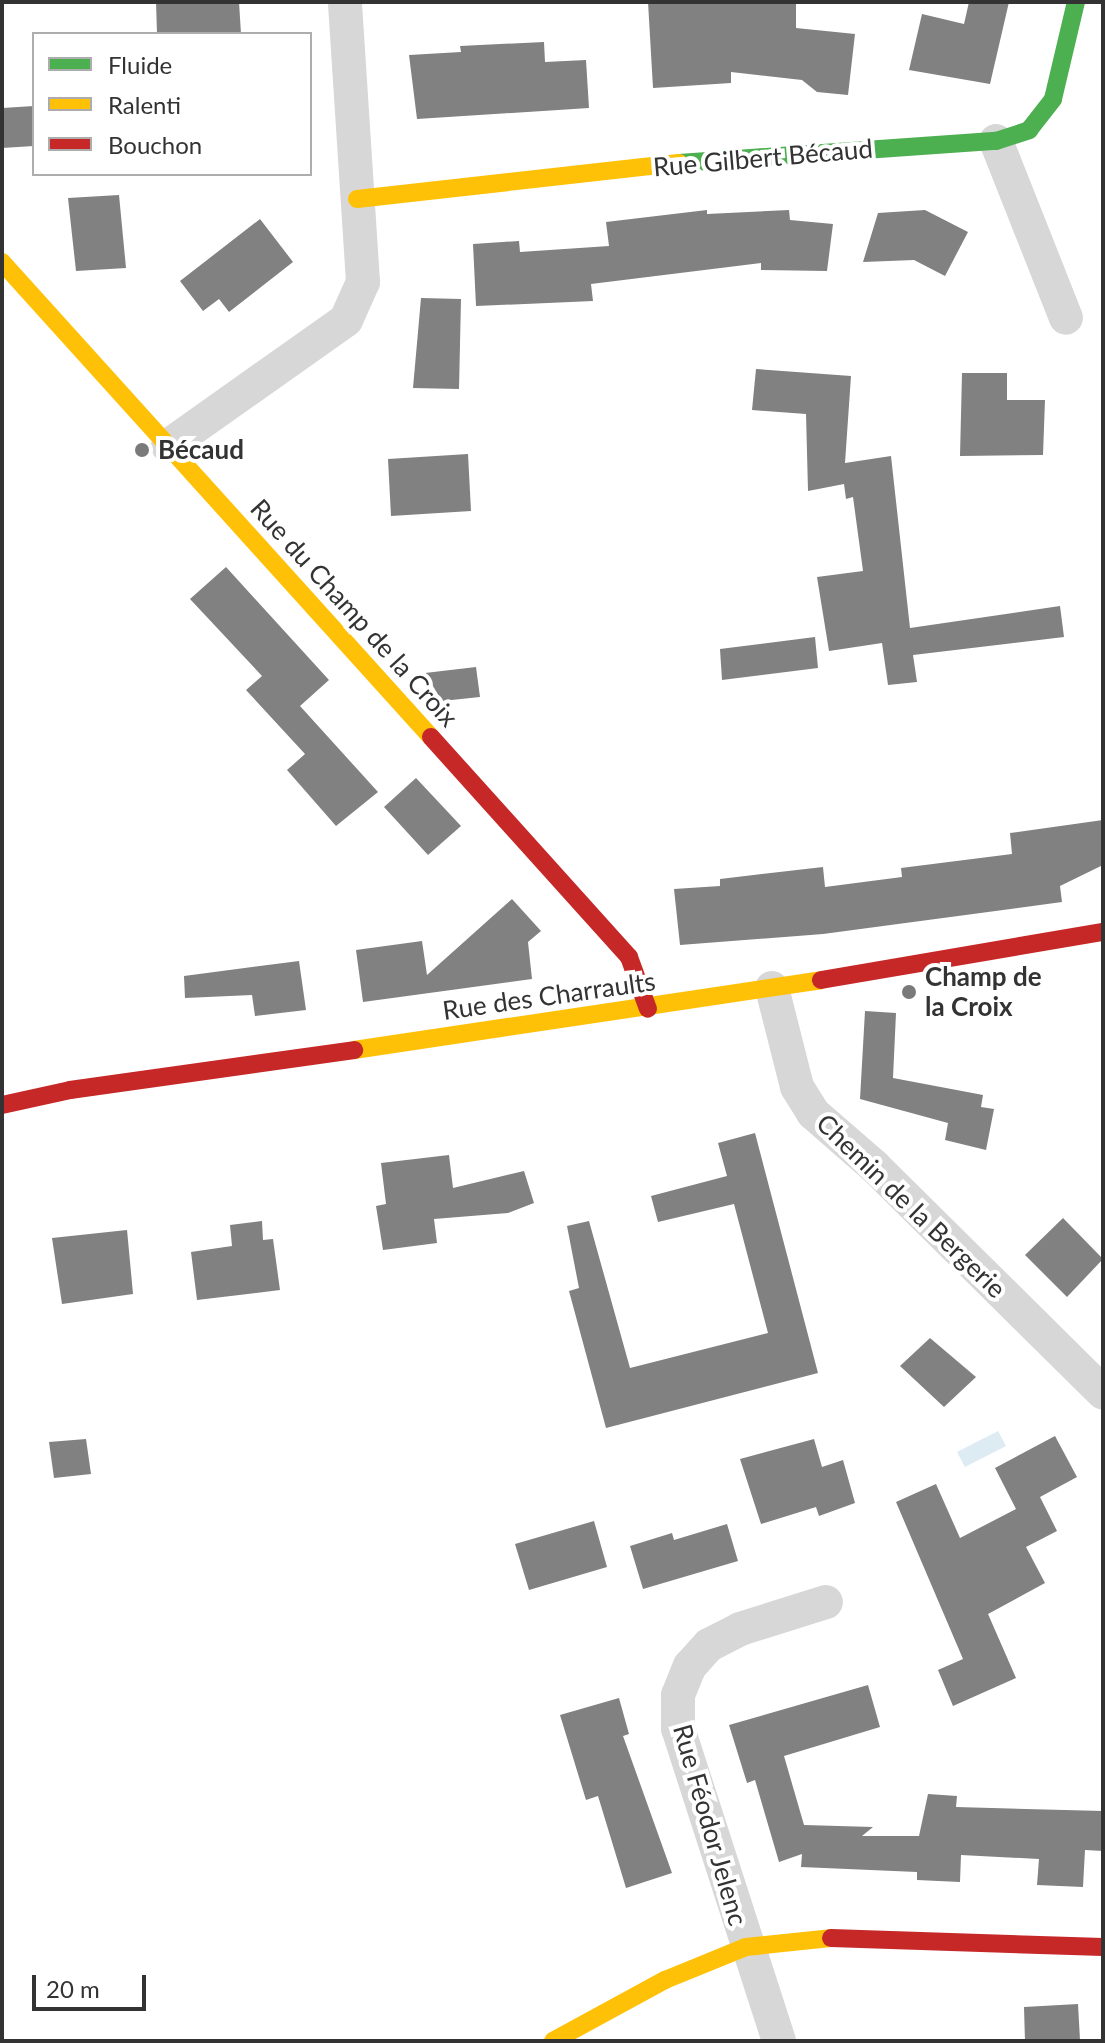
<!DOCTYPE html>
<meta charset="utf-8">
<style>
body{margin:0}
#map{position:relative;width:1105px;height:2043px;overflow:hidden;background:#fff;font-family:Lato,sans-serif}
div>[style]{position:absolute}
.water>*{inset:0;background:#ddebf3}
.building>*{inset:0;background:#818181}
.street>*{height:34px;margin:-17px;padding:0 17px;transform-origin:17px;border-radius:17px;background:#d7d7d7}
.fast>*{height:18px;margin:-9px;padding:0 9px;transform-origin:9px;border-radius:9px;background:#4caf50}
.slow>*{height:18px;margin:-9px;padding:0 9px;transform-origin:9px;border-radius:9px;background:#ffc107}
.jam>*{height:18px;margin:-9px;padding:0 9px;transform-origin:9px;border-radius:9px;background:#c62828}
.dots>*{width:22px;height:22px;translate:-50% -50%;box-sizing:border-box;border:4px solid #fff;border-radius:50%}
span{translate:-50% -50%;white-space:nowrap;text-align:center;line-height:1.15;-webkit-text-stroke:8px #fff;paint-order:stroke}
.street-label{font-size:26px;color:#333}
.poi-label{font-size:26px;color:#333;font-weight:700}
.left{translate:0 -50%;text-align:left}
.frame{position:absolute;inset:0;border:4px solid #333;pointer-events:none}
.legend{position:absolute;left:32px;top:32px;width:280px;height:144px;box-sizing:border-box;background:#fff;border:2px solid #adadad;margin:0;padding:10px 14px;list-style:none;font-size:24px;color:#333}
.legend li{display:flex;align-items:center;gap:16px;height:40px}
.legend b{width:40px;border:2px solid #adadad}
.scale{position:absolute;left:32px;top:1975px;width:114px;height:36px;box-sizing:border-box;border:4px solid #333;border-top:0;padding-left:10px;font-size:24px;line-height:28px;white-space:nowrap;color:#333;-webkit-text-stroke:6px #fff;paint-order:stroke}
</style>
<div id="map">
<div class="water">
<div style="clip-path:polygon(998px 1431px,1006px 1446px,965px 1467px,957px 1452px)"></div>
</div>
<div class="building">
<div style="clip-path:polygon(156px 2px,239px 2px,241px 34px,157px 34px)"></div>
<div style="clip-path:polygon(648px 2px,796px 2px,796px 28px,855px 34px,848px 95px,817px 92px,802px 80px,731px 72px,731px 83px,653px 88px)"></div>
<div style="clip-path:polygon(969px 2px,1009px 2px,990px 84px,909px 70px,922px 14px,964px 24px)"></div>
<div style="clip-path:polygon(544px 42px,545px 62px,586px 60px,589px 108px,417px 119px,409px 55px,461px 52px,460px 46px)"></div>
<div style="clip-path:polygon(34px 106px,34px 146px,2px 148px,2px 108px)"></div>
<div style="clip-path:polygon(119px 195px,126px 268px,76px 271px,68px 198px)"></div>
<div style="clip-path:polygon(707px 210px,707px 214px,789px 210px,790px 220px,833px 224px,827px 271px,761px 270px,761px 263px,591px 284px,593px 301px,476px 306px,473px 244px,519px 241px,520px 252px,609px 246px,606px 222px)"></div>
<div style="clip-path:polygon(925px 210px,968px 232px,945px 276px,914px 260px,863px 262px,878px 213px)"></div>
<div style="clip-path:polygon(260px 219px,293px 262px,229px 312px,219px 299px,203px 311px,180px 281px)"></div>
<div style="clip-path:polygon(421px 298px,461px 299px,459px 389px,413px 388px)"></div>
<div style="clip-path:polygon(756px 369px,851px 376px,845px 463px,891px 456px,910px 628px,1060px 606px,1064px 637px,913px 655px,917px 682px,888px 685px,882px 643px,829px 651px,817px 577px,863px 571px,853px 497px,846px 499px,844px 484px,808px 491px,806px 414px,752px 410px)"></div>
<div style="clip-path:polygon(962px 373px,1007px 373px,1007px 400px,1045px 400px,1043px 455px,960px 456px)"></div>
<div style="clip-path:polygon(468px 454px,471px 511px,391px 516px,388px 459px)"></div>
<div style="clip-path:polygon(226px 567px,329px 680px,300px 706px,378px 792px,336px 826px,287px 770px,305px 754px,246px 690px,262px 676px,190px 599px)"></div>
<div style="clip-path:polygon(815px 637px,818px 668px,722px 680px,720px 649px)"></div>
<div style="clip-path:polygon(476px 667px,480px 697px,442px 701px,425px 673px)"></div>
<div style="clip-path:polygon(416px 778px,461px 826px,428px 855px,384px 807px)"></div>
<div style="clip-path:polygon(1103px 820px,1103px 865px,1060px 886px,1062px 902px,823px 934px,680px 945px,674px 889px,720px 886px,720px 879px,823px 867px,825px 887px,902px 877px,901px 868px,1012px 854px,1010px 833px)"></div>
<div style="clip-path:polygon(512px 899px,541px 931px,528px 942px,532px 979px,363px 1002px,356px 950px,422px 941px,427px 975px)"></div>
<div style="clip-path:polygon(299px 961px,306px 1010px,255px 1016px,252px 995px,185px 998px,184px 976px)"></div>
<div style="clip-path:polygon(865px 1011px,896px 1013px,893px 1078px,983px 1095px,981px 1107px,994px 1109px,986px 1150px,945px 1140px,948px 1123px,860px 1099px)"></div>
<div style="clip-path:polygon(755px 1133px,818px 1373px,606px 1428px,569px 1291px,579px 1288px,567px 1226px,589px 1221px,630px 1368px,768px 1333px,734px 1204px,658px 1222px,651px 1196px,727px 1176px,718px 1143px)"></div>
<div style="clip-path:polygon(449px 1155px,453px 1188px,524px 1171px,534px 1203px,508px 1213px,434px 1219px,437px 1243px,383px 1250px,376px 1206px,386px 1204px,381px 1163px)"></div>
<div style="clip-path:polygon(1063px 1218px,1103px 1259px,1067px 1297px,1025px 1255px)"></div>
<div style="clip-path:polygon(262px 1221px,263px 1240px,273px 1239px,280px 1290px,197px 1300px,191px 1252px,232px 1246px,230px 1225px)"></div>
<div style="clip-path:polygon(127px 1230px,133px 1294px,62px 1304px,52px 1238px)"></div>
<div style="clip-path:polygon(930px 1338px,976px 1377px,944px 1407px,900px 1366px)"></div>
<div style="clip-path:polygon(1055px 1436px,1077px 1477px,1040px 1497px,1057px 1531px,1026px 1547px,1045px 1583px,988px 1614px,1016px 1678px,953px 1706px,938px 1670px,963px 1659px,896px 1502px,936px 1484px,960px 1538px,1016px 1509px,995px 1468px)"></div>
<div style="clip-path:polygon(86px 1439px,91px 1474px,54px 1478px,49px 1442px)"></div>
<div style="clip-path:polygon(814px 1439px,822px 1467px,843px 1460px,855px 1503px,819px 1516px,816px 1507px,761px 1524px,740px 1459px)"></div>
<div style="clip-path:polygon(594px 1521px,607px 1567px,529px 1590px,515px 1544px)"></div>
<div style="clip-path:polygon(727px 1524px,738px 1561px,643px 1589px,630px 1546px,672px 1533px,674px 1540px)"></div>
<div style="clip-path:polygon(868px 1685px,880px 1727px,784px 1756px,804px 1825px,873px 1827px,862px 1836px,919px 1836px,928px 1794px,957px 1796px,956px 1807px,1103px 1811px,1103px 1851px,1085px 1850px,1083px 1887px,1037px 1885px,1039px 1859px,961px 1855px,960px 1882px,917px 1880px,917px 1872px,801px 1867px,802px 1854px,779px 1862px,755px 1780px,747px 1783px,729px 1725px)"></div>
<div style="clip-path:polygon(619px 1698px,629px 1734px,623px 1736px,672px 1873px,626px 1888px,598px 1796px,586px 1800px,560px 1715px)"></div>
<div style="clip-path:polygon(1078px 2004px,1080px 2040px,1025px 2041px,1024px 2007px)"></div>
</div>
<div class="street">
<div style="left:996px;top:141px;width:190px;rotate:68.4deg"></div>
<div style="left:168px;top:446px;width:218px;rotate:-35.3deg"></div>
<div style="left:346px;top:320px;width:42px;rotate:-65.9deg"></div>
<div style="left:363px;top:282px;width:281px;rotate:-93.7deg"></div>
<div style="left:772px;top:988px;width:102px;rotate:75.8deg"></div>
<div style="left:797px;top:1087px;width:31px;rotate:58deg"></div>
<div style="left:813px;top:1113px;width:81px;rotate:41deg"></div>
<div style="left:874px;top:1166px;width:322px;rotate:44.7deg"></div>
<div style="left:779px;top:2041px;width:328px;rotate:-107.9deg"></div>
<div style="left:678px;top:1729px;width:34px;rotate:-90deg"></div>
<div style="left:678px;top:1695px;width:31px;rotate:-68deg"></div>
<div style="left:690px;top:1666px;width:28px;rotate:-48deg"></div>
<div style="left:709px;top:1645px;width:35px;rotate:-27deg"></div>
<div style="left:740px;top:1629px;width:90px;rotate:-17.4deg"></div>
</div>
<div class="fast">
<div style="left:679px;top:163px;width:318px;rotate:-4deg"></div>
<div style="left:996px;top:141px;width:35px;rotate:-18deg"></div>
<div style="left:1029px;top:130px;width:39px;rotate:-52deg"></div>
<div style="left:1053px;top:99px;width:100px;rotate:-76.7deg"></div>
</div>
<div class="slow">
<div style="left:357px;top:199px;width:324px;rotate:-6.4deg"></div>
<div style="left:2px;top:262px;width:640px;rotate:47.91deg"></div>
<div style="left:354px;top:1050px;width:472px;rotate:-8.5deg"></div>
<div style="left:553px;top:2041px;width:128px;rotate:-28.6deg"></div>
<div style="left:665px;top:1980px;width:87px;rotate:-22.2deg"></div>
<div style="left:746px;top:1947px;width:85px;rotate:-6deg"></div>
</div>
<div class="jam">
<div style="left:431px;top:737px;width:296px;rotate:48deg"></div>
<div style="left:629px;top:957px;width:55px;rotate:69.9deg"></div>
<div style="left:821px;top:980px;width:286px;rotate:-9.7deg"></div>
<div style="left:2px;top:1105px;width:70px;rotate:-12.4deg"></div>
<div style="left:70px;top:1090px;width:287px;rotate:-8deg"></div>
<div style="left:831px;top:1938px;width:272px;rotate:1.9deg"></div>
</div>
<div class="dots">
<div style="left:142px;top:450px;background:#7a7a7a"></div>
<div style="left:909px;top:992px;background:#7a7a7a"></div>
</div>
<div class="street-label">
<span style="left:763px;top:158px;rotate:-5deg">Rue Gilbert Bécaud</span>
<span style="left:354px;top:613px;rotate:48deg">Rue du Champ de la Croix</span>
<span style="left:549px;top:996px;rotate:-8deg">Rue des Charraults</span>
<span style="left:911px;top:1206px;rotate:44deg">Chemin de la Bergerie</span>
<span style="left:710px;top:1825px;rotate:74deg">Rue Féodor Jelenc</span>
</div>
<div class="poi-label">
<span class="left" style="left:158px;top:450px">Bécaud</span>
<span class="left" style="left:925px;top:992px">Champ de<br>la Croix</span>
</div>
<div class="frame"></div>
<ul class="legend">
<li><b style="height:10px;background:#4caf50"></b>Fluide</li>
<li><b style="height:10px;background:#ffc107"></b>Ralenti</li>
<li><b style="height:10px;background:#c62828"></b>Bouchon</li>
</ul>
<div class="scale">20 m</div>
</div>
